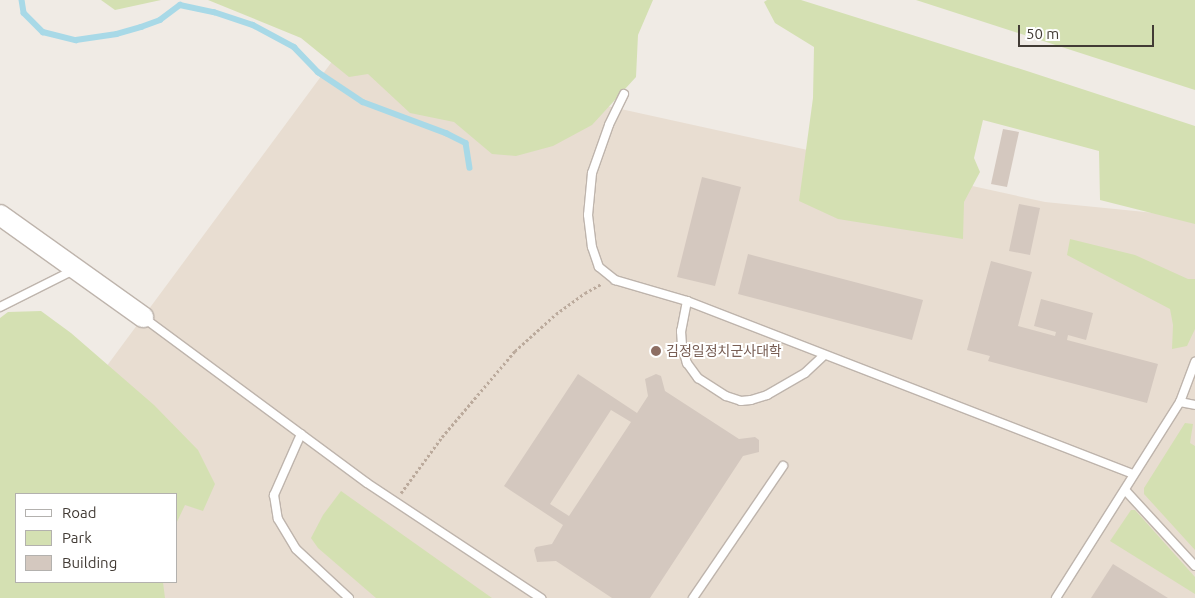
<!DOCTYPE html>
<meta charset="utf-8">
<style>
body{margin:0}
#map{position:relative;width:1195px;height:598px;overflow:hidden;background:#f0ebe5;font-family:Ubuntu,"Noto Sans KR",sans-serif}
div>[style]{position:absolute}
.education>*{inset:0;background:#e8ddd1}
.green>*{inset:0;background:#d4e0b2}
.stream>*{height:5.5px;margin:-2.75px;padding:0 2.75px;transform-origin:2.75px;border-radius:2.75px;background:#a8d9e7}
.building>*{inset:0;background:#d4c8bf}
.path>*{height:3px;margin-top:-1.5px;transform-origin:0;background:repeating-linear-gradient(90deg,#bbaa9c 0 2.5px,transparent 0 5px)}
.roads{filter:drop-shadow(1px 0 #beb4ac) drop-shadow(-1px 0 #beb4ac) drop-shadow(0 1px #beb4ac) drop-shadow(0 -1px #beb4ac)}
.service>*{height:8px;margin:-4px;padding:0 4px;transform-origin:4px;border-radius:4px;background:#fff}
.tertiary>*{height:20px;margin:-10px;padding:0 10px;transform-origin:10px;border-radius:10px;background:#fff}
.dots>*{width:14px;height:14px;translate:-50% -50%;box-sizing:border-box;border:2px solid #fff;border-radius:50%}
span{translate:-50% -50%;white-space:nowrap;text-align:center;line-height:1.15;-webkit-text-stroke:4px #fff;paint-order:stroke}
.education-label{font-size:14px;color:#785e54}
.left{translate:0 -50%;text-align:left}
.legend{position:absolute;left:15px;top:493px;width:162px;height:90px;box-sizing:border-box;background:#fff;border:1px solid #b3b1ae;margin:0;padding:6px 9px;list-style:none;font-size:15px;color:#423b35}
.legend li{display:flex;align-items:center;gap:10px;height:25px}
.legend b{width:25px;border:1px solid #b3b1ae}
.scale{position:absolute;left:1018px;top:25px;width:136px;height:22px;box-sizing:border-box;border:2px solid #423b35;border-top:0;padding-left:6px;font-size:15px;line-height:18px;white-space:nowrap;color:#423b35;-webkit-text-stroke:4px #fff;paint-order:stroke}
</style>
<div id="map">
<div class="education">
<div style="clip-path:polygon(342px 48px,1045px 202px,1195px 217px,1195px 598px,151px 598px,146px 582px,176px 582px,176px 494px,92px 386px)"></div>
</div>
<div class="green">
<div style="clip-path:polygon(101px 0,161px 0,115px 10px)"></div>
<div style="clip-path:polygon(208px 0,653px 0,638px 35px,636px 77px,592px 125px,553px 146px,516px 156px,492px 154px,454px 122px,410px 113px,368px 74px,349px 77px,301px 38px)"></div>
<div style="clip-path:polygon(767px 0,801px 0,1027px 71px,1195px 126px,1195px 224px,1100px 200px,1099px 151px,983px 120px,974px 158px,980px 172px,964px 202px,963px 239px,838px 219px,799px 201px,813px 98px,814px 47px,775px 23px,764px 2px)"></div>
<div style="clip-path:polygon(916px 0,1195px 0,1195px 90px)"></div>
<div style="clip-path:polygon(1070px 239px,1135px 255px,1188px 279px,1195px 279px,1195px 329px,1187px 346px,1172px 349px,1173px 325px,1170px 309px,1067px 255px)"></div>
<div style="clip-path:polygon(41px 311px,71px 333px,154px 405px,198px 450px,215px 484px,203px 511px,185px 505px,176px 524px,176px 494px,16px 494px,16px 582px,163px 582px,165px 598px,0 598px,0 318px,8px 312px)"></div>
<div style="clip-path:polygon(1185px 423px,1193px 424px,1190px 443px,1195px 446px,1195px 550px,1144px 494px,1144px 488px)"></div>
<div style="clip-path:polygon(341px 491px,492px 598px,376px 598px,318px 548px,311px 538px,323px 515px)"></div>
<div style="clip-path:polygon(1131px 510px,1135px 510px,1195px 577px,1195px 594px,1110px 541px)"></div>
</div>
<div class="stream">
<div style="left:22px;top:0;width:13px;rotate:81deg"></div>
<div style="left:24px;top:13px;width:27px;rotate:45deg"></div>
<div style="left:43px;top:32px;width:34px;rotate:14deg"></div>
<div style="left:76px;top:40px;width:41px;rotate:-8.3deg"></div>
<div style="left:117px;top:34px;width:25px;rotate:-16deg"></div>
<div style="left:141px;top:27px;width:20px;rotate:-20deg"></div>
<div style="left:160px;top:20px;width:25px;rotate:-37deg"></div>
<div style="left:180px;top:5px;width:35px;rotate:12deg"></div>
<div style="left:214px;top:12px;width:41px;rotate:18.4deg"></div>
<div style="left:253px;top:25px;width:47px;rotate:28.2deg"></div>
<div style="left:294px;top:47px;width:35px;rotate:46deg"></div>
<div style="left:318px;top:72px;width:54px;rotate:33.7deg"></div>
<div style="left:363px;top:102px;width:89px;rotate:20.5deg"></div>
<div style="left:446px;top:133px;width:22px;rotate:27deg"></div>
<div style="left:466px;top:143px;width:25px;rotate:81deg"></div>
</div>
<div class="building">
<div style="clip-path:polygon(1003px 129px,1019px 132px,1007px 187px,991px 184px)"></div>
<div style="clip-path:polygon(702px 177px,741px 187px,715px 286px,677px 277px)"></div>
<div style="clip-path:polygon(1019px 204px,1040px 208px,1030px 255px,1009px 251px)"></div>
<div style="clip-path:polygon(748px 254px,923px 300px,912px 340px,738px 294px)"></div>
<div style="clip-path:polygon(991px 261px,1032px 272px,1018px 326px,1055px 336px,1056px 332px,1034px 326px,1041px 299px,1093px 313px,1086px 340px,1068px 335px,1067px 340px,1158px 364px,1147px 403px,988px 361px,990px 356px,967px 350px)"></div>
<div style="clip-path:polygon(evenodd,578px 374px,637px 413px,648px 396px,645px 379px,656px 374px,661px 376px,665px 391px,739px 439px,755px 437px,759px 440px,759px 452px,743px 456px,650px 598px,612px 598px,556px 561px,537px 562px,534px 550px,536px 547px,552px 544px,563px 525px,504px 486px,578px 374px,611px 410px,631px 422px,569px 516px,550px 504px,611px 410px)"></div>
<div style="clip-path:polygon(1113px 564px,1168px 598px,1091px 598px)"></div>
</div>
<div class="path">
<div style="left:401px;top:493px;width:69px;rotate:-53.8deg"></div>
<div style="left:442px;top:437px;width:113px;rotate:-49.7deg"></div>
<div style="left:515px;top:351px;width:55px;rotate:-42.1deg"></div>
<div style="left:556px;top:314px;width:36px;rotate:-36deg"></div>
<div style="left:585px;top:293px;width:18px;rotate:-29deg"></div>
</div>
<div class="roads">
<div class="service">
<div style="left:624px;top:94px;width:34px;rotate:116deg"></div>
<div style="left:609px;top:125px;width:51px;rotate:109.5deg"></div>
<div style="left:592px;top:173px;width:42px;rotate:95.4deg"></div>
<div style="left:588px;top:215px;width:32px;rotate:83deg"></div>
<div style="left:592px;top:247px;width:21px;rotate:71deg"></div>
<div style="left:599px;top:267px;width:21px;rotate:39deg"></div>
<div style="left:615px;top:280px;width:75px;rotate:16.3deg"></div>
<div style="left:687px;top:301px;width:478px;rotate:21.2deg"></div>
<div style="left:687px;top:301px;width:31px;rotate:101deg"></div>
<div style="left:681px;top:331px;width:15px;rotate:86deg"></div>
<div style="left:682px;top:346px;width:18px;rotate:74deg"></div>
<div style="left:687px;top:363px;width:19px;rotate:54deg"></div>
<div style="left:698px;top:378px;width:33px;rotate:33deg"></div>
<div style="left:726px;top:396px;width:16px;rotate:18deg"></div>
<div style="left:741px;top:401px;width:10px;rotate:-6deg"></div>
<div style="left:751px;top:400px;width:17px;rotate:-17deg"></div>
<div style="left:767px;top:395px;width:44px;rotate:-30.1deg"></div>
<div style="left:805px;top:373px;width:26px;rotate:-43deg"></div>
<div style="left:0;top:307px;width:83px;rotate:-26.6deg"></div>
<div style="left:144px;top:318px;width:277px;rotate:36.5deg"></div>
<div style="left:367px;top:483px;width:209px;rotate:33.5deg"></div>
<div style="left:1180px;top:402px;width:15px;rotate:11deg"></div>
<div style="left:301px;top:434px;width:67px;rotate:113.9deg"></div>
<div style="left:274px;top:495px;width:24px;rotate:81deg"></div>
<div style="left:278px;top:519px;width:35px;rotate:59deg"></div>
<div style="left:296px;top:549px;width:72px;rotate:42.8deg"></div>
<div style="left:1125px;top:490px;width:103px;rotate:47.4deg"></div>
<div style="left:693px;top:598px;width:160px;rotate:-55.7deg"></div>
<div style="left:1056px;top:598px;width:232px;rotate:-57.7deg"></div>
<div style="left:1180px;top:402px;width:43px;rotate:-69.4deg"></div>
</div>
<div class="tertiary">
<div style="left:0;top:215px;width:176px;rotate:35.5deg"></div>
</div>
</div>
<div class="dots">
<div style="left:656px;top:351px;background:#8d6e63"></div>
</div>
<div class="education-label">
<span class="left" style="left:666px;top:351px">김정일정치군사대학</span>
</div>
<ul class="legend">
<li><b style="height:6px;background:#fff"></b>Road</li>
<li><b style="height:14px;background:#d4e0b2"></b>Park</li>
<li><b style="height:14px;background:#d4c8bf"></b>Building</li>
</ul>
<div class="scale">50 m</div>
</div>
